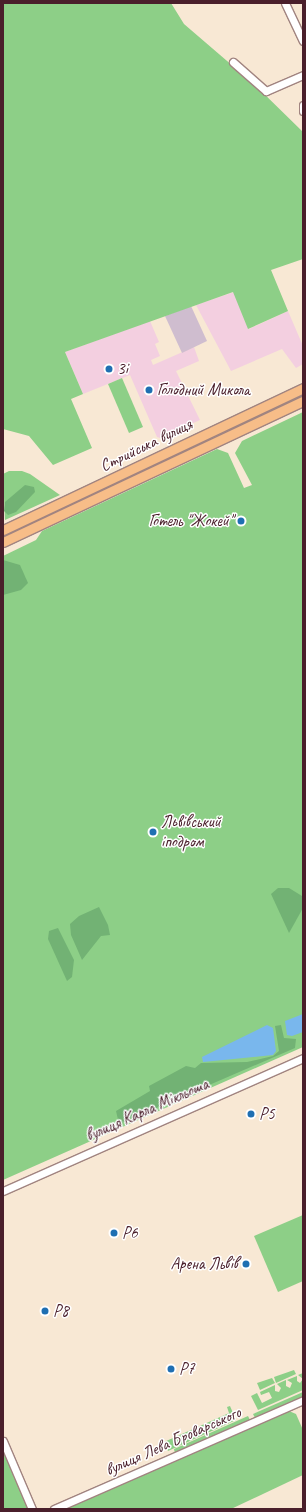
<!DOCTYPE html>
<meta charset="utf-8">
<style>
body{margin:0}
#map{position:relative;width:306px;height:1512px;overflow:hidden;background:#f8e8d4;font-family:Caveat,sans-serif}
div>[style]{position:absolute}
.built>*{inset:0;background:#f3cfe0}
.industrial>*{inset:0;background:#cfbdcf}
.green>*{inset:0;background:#8dcf87}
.forest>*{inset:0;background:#72b274}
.water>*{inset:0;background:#79b7ed}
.roads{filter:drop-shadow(1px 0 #a18480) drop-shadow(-1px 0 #a18480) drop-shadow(0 1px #a18480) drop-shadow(0 -1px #a18480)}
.minor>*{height:7px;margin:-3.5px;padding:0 3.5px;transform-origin:3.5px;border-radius:3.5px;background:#fff}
.major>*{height:9px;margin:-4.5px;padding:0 4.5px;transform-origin:4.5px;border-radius:4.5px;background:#f7bd88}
.dots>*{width:11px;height:11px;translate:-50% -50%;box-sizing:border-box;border:2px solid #fff;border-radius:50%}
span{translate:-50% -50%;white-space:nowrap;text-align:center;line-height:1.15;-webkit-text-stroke:3px #fff;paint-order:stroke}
.poi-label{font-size:17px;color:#4a1f2b}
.left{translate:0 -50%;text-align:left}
.right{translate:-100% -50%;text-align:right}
.street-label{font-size:17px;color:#4a1f2b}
.frame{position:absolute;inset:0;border:4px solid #4a1f2b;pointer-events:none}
</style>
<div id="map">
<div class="built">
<div style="clip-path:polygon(234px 292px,249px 329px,288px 311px,303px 346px,303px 364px,296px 368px,282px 349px,231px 371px,196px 305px)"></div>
<div style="clip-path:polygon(150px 321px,159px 342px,155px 344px,160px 356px,151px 360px,153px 365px,194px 347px,199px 361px,176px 371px,200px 420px,160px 438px,157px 437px,130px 375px,83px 394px,65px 352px)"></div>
</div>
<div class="industrial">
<div style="clip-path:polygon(191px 306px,207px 341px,182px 353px,165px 316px)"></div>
</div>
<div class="green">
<div style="clip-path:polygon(3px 3px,171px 3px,184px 24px,255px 85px,303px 132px,303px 259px,271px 270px,288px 311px,248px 329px,233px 292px,65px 352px,83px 394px,71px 399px,92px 448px,53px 465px,29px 436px,3px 429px)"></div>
<div style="clip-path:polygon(122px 378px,143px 427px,129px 433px,108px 384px)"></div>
<div style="clip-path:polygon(303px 392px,303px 397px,230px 431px,227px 430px,228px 427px)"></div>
<div style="clip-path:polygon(303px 412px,303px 1047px,3px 1180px,3px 556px,36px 540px,42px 531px,217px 449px,228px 453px,244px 488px,252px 485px,235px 453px,242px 441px)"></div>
<div style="clip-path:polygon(213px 437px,211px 440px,3px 538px,3px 534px,205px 438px)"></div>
<div style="clip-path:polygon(9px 471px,22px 471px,30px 474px,60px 495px,5px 520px,3px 474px)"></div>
<div style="clip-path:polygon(303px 1215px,303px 1281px,278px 1292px,254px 1236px)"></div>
<div style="clip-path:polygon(294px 1370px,296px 1374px,276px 1383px,274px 1377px)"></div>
<div style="clip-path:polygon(303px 1373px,303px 1390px,258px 1410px,251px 1396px,257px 1393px,262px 1403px,272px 1398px,269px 1392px,261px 1395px,260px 1392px,275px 1385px,275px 1391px,279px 1392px,281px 1388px,277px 1384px,286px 1380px,286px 1386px,290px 1388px,292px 1383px,287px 1380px,297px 1376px,297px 1381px,300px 1383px,303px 1379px,298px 1375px)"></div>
<div style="clip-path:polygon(272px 1378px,275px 1383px,260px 1390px,257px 1383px)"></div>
<div style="clip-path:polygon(303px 1392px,303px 1397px,255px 1418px,253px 1414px)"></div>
<div style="clip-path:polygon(230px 1406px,236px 1420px,168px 1451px,164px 1442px,229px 1413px,227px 1407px)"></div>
<div style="clip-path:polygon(289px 1411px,296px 1414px,303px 1430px,303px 1475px,231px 1509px,64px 1509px)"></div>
<div style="clip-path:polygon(248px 1416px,250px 1420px,175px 1454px,174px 1449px)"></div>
<div style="clip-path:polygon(3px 1448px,29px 1509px,3px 1509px)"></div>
</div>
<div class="forest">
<div style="clip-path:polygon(25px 485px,34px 487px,35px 492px,16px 512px,8px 515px,4px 511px,5px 502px)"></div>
<div style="clip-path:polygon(3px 560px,20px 565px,28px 583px,21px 590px,3px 595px)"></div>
<div style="clip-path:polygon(278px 888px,289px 888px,302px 896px,303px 908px,289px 933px,271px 894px)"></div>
<div style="clip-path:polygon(99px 907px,108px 925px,110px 935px,101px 936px,82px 960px,71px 935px,70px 924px,79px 916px)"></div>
<div style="clip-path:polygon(58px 928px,74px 960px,72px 977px,67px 981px,48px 939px,49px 931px)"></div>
<div style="clip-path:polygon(281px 1025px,284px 1038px,296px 1039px,295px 1048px,119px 1124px,116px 1111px,150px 1091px,149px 1086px,186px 1066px,195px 1068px,201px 1063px,247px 1062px,273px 1056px,279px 1051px,275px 1026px)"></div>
</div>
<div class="water">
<div style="clip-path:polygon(303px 1014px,303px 1032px,292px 1036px,287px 1035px,285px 1021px)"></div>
<div style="clip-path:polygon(267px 1025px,273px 1028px,276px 1051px,273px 1055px,203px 1062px,202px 1057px)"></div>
</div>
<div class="roads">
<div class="minor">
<div style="left:285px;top:3px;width:42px;rotate:64.7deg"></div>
<div style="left:233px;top:62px;width:44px;rotate:41.3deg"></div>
<div style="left:266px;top:91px;width:40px;rotate:-23.4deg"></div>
<div style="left:303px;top:105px;width:6px;rotate:90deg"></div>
<div style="left:3px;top:1191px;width:328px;rotate:-23.9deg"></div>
<div style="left:3px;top:1441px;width:74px;rotate:66.9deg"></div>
<div style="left:54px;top:1509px;width:272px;rotate:-23.6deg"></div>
</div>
<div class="major">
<div style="left:3px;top:530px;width:332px;rotate:-25.3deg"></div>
<div style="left:3px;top:542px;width:331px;rotate:-25.2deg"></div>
</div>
</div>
<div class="dots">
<div style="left:109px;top:369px;background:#1f6fb2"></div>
<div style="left:149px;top:390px;background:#1f6fb2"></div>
<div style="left:241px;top:521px;background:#1f6fb2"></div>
<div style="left:153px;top:832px;background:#1f6fb2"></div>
<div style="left:251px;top:1114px;background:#1f6fb2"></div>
<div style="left:114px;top:1233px;background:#1f6fb2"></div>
<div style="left:246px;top:1264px;background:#1f6fb2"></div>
<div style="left:45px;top:1311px;background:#1f6fb2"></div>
<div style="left:171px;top:1369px;background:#1f6fb2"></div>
</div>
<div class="poi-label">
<span class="left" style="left:117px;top:369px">3і</span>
<span class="left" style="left:157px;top:390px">Голодний Микола</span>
<span class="right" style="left:233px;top:521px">Готель "Жокей"</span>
<span class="left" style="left:161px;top:832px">Львівський<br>іподром</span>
<span class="left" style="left:259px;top:1114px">P5</span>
<span class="left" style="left:122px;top:1233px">P6</span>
<span class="right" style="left:238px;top:1264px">Арена Львів</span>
<span class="left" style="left:53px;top:1311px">P8</span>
<span class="left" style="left:179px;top:1369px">P7</span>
</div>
<div class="street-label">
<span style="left:146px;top:445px;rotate:-26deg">Стрийська вулиця</span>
<span style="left:147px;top:1110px;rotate:-24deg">вулиця Карла Мікльоша</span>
<span style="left:173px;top:1441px;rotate:-24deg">вулиця Лева Броварського</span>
</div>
<div class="frame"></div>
</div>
